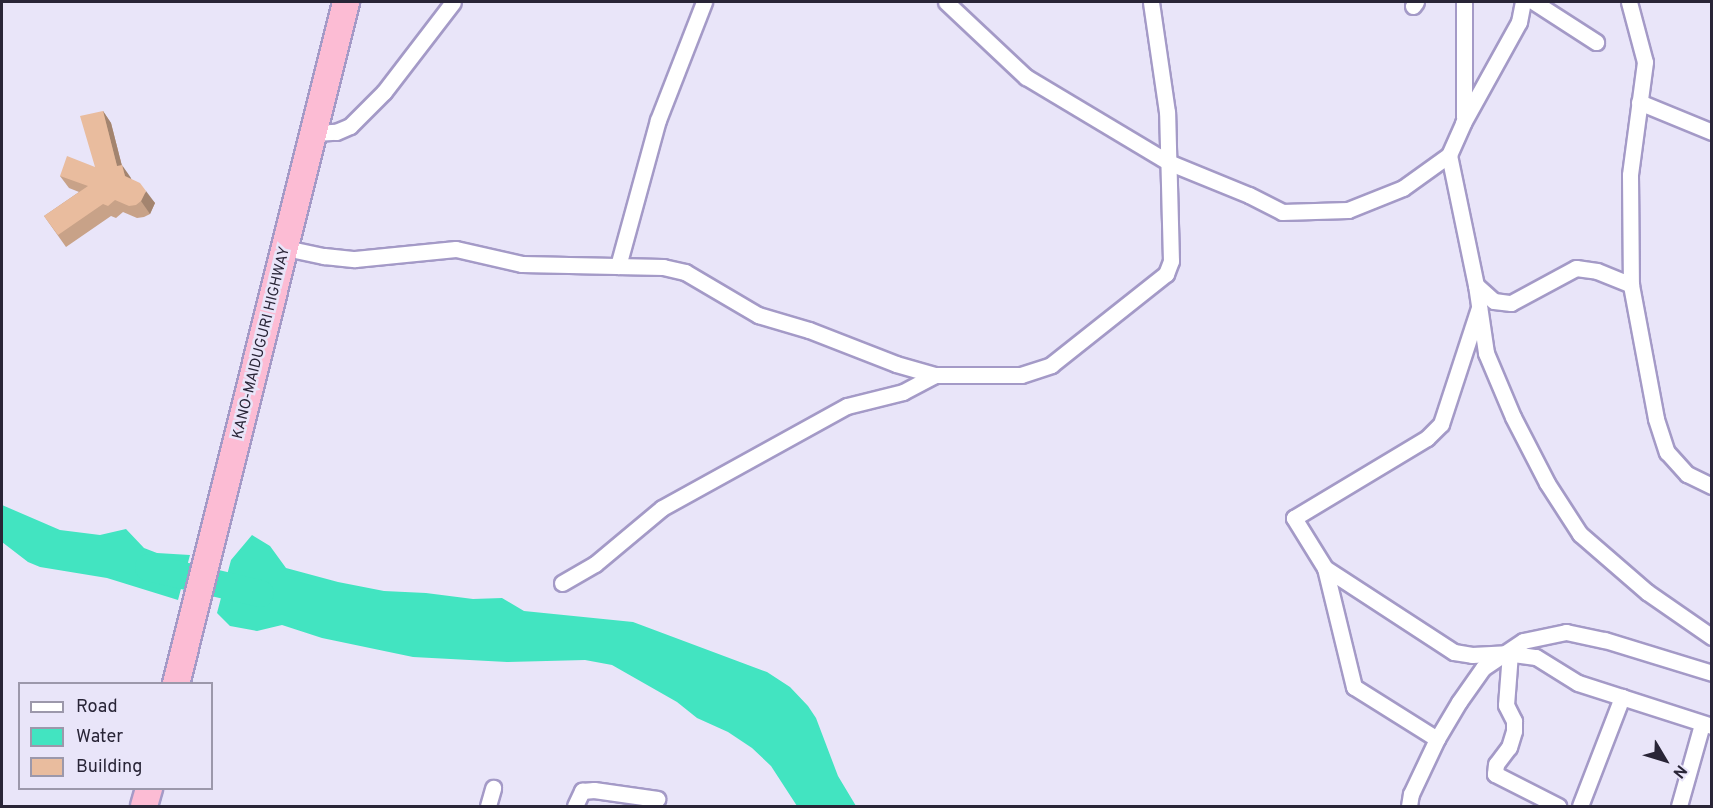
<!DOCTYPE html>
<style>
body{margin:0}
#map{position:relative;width:1713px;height:808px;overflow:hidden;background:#e9e5f9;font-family:Overpass,sans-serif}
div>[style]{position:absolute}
.water>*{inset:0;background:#42e4c1}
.river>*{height:27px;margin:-13.5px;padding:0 13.5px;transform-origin:13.5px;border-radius:13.5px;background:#42e4c1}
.roads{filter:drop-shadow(2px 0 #a49ac7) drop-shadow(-2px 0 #a49ac7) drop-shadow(0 2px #a49ac7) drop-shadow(0 -2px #a49ac7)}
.minor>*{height:15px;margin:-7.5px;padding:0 7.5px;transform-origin:7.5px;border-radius:7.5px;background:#fff}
.trunk>*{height:26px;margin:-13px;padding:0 13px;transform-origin:13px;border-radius:13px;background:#fcbcd4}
.wall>*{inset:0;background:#c8a288}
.shaded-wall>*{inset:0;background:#a3846f}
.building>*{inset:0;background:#e9bc9e}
span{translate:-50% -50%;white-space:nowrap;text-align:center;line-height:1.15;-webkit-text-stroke:5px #e9e5f9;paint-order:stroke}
.street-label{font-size:15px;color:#292537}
.frame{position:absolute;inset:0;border:3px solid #292537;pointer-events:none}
.legend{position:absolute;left:18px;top:682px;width:195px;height:108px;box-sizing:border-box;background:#e9e5f9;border:2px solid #9c98ab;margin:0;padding:8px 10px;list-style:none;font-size:18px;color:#292537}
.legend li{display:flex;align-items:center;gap:12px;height:30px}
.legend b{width:30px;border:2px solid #9c98ab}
.north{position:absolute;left:1635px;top:730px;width:60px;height:60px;-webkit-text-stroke:4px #e9e5f9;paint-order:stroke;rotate:128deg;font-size:16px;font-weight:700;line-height:24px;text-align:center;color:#292537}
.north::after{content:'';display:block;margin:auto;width:21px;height:27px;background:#292537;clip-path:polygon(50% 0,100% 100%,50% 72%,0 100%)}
</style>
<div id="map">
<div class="water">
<div style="clip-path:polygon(2px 505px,60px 530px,100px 535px,126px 529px,144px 548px,157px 553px,190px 555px,178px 600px,107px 578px,40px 567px,28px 562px,2px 542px)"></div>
<div style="clip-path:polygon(252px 535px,270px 546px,286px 568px,338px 582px,384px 591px,426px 593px,473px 599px,502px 598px,524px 611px,633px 622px,767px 672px,790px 687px,808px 706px,816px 718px,838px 776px,856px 806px,797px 806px,771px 766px,752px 748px,728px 732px,697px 718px,677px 702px,612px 665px,585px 660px,507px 662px,413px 657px,322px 638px,282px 625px,257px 631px,230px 626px,217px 613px,231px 560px)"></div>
</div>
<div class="river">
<div style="left:148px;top:567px;width:115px;rotate:13.1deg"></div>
</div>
<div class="roads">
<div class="minor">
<div style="left:946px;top:2px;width:110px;rotate:43.2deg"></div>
<div style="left:1026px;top:77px;width:165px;rotate:30.9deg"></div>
<div style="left:1168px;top:162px;width:87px;rotate:22.2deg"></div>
<div style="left:1249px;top:195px;width:37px;rotate:27deg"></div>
<div style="left:1282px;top:212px;width:66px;rotate:-1.7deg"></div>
<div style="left:1348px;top:210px;width:59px;rotate:-21.8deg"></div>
<div style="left:1403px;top:188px;width:57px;rotate:-35.7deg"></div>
<div style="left:1449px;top:155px;width:35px;rotate:-66deg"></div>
<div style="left:1463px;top:123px;width:115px;rotate:-61deg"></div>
<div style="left:1519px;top:22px;width:20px;rotate:-79deg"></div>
<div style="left:1534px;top:2px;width:74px;rotate:32.8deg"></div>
<div style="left:1629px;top:2px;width:62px;rotate:75.1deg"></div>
<div style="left:1645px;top:62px;width:114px;rotate:97.6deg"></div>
<div style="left:1630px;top:175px;width:110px;rotate:89.5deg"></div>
<div style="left:1631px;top:285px;width:136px;rotate:79.4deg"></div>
<div style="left:1656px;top:419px;width:35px;rotate:72deg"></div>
<div style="left:1667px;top:452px;width:30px;rotate:48deg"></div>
<div style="left:1687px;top:474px;width:28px;rotate:26deg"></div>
<div style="left:1413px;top:6px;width:5px;rotate:-53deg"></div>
<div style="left:1639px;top:102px;width:79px;rotate:22.3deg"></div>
<div style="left:1464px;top:117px;width:115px;rotate:-90deg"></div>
<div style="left:314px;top:133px;width:22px;rotate:-3deg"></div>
<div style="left:336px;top:132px;width:15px;rotate:-23deg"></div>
<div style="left:350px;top:126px;width:48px;rotate:-45deg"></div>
<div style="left:384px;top:92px;width:113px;rotate:-52.5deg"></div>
<div style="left:1449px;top:155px;width:133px;rotate:78.3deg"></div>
<div style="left:1476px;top:285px;width:69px;rotate:81.6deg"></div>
<div style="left:1486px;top:353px;width:69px;rotate:67.1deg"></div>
<div style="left:1513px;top:417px;width:74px;rotate:62.7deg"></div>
<div style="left:1547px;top:483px;width:61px;rotate:57.1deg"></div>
<div style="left:1580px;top:534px;width:89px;rotate:40.9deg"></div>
<div style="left:1647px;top:592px;width:79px;rotate:34.7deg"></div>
<div style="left:286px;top:245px;width:10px;rotate:29deg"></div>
<div style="left:295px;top:250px;width:30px;rotate:12deg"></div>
<div style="left:324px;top:256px;width:31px;rotate:6deg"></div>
<div style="left:355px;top:259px;width:101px;rotate:-5.7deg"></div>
<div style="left:456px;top:249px;width:68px;rotate:12.8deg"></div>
<div style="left:522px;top:264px;width:141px;rotate:1.2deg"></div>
<div style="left:663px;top:267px;width:23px;rotate:13deg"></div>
<div style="left:685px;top:272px;width:85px;rotate:30.5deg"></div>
<div style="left:758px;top:315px;width:53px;rotate:16.4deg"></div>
<div style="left:809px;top:330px;width:93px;rotate:21.3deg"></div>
<div style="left:896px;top:364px;width:41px;rotate:15.8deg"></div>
<div style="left:935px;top:375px;width:86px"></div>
<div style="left:1021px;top:375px;width:32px;rotate:-18deg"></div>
<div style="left:1051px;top:365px;width:147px;rotate:-38.4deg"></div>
<div style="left:1166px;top:274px;width:14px;rotate:-69deg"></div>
<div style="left:1171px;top:261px;width:149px;rotate:-91.5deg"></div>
<div style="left:1167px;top:112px;width:111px;rotate:-98.3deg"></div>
<div style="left:618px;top:266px;width:151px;rotate:-74.7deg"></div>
<div style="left:658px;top:120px;width:127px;rotate:-68.7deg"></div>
<div style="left:1476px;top:285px;width:24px;rotate:42deg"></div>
<div style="left:1494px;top:301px;width:17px;rotate:7deg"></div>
<div style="left:1511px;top:303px;width:74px;rotate:-28.3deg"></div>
<div style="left:1576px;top:268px;width:21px;rotate:8deg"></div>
<div style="left:1597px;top:271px;width:37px;rotate:22deg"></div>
<div style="left:1325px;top:568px;width:154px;rotate:33.1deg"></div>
<div style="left:1454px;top:652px;width:18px;rotate:9deg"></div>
<div style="left:1472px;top:655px;width:34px;rotate:-3deg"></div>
<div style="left:1506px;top:653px;width:30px;rotate:8deg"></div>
<div style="left:1536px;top:657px;width:49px;rotate:31.8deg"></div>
<div style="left:1578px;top:683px;width:141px;rotate:17.8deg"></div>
<div style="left:562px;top:583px;width:38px;rotate:-30deg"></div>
<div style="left:595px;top:564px;width:87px;rotate:-39.9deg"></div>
<div style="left:662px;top:508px;width:211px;rotate:-28.9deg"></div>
<div style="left:847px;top:406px;width:58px;rotate:-14deg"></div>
<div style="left:903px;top:392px;width:36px;rotate:-28deg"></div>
<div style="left:1510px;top:653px;width:52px;rotate:94.4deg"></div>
<div style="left:1506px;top:705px;width:18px;rotate:63deg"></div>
<div style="left:1514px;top:721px;width:10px;rotate:90deg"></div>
<div style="left:1514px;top:731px;width:17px;rotate:107deg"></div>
<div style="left:1509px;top:747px;width:21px;rotate:127deg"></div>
<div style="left:1496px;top:764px;width:10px;rotate:96deg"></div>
<div style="left:1495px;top:774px;width:71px;rotate:26.9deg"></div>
<div style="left:1437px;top:739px;width:98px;rotate:-147.9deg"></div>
<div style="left:1354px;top:687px;width:122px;rotate:-103.7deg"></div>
<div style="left:1325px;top:568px;width:59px;rotate:-121.8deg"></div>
<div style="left:1294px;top:518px;width:155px;rotate:-31deg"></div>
<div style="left:1427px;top:438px;width:20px;rotate:-45deg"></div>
<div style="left:1441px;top:424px;width:122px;rotate:-71.9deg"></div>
<div style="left:488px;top:806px;width:19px;rotate:-74deg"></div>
<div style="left:575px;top:806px;width:17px;rotate:-65deg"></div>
<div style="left:582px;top:791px;width:12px;rotate:-5deg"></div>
<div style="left:594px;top:790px;width:64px;rotate:8.1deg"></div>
<div style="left:1409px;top:806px;width:12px;rotate:-81deg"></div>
<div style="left:1411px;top:794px;width:61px;rotate:-64.7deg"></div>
<div style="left:1437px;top:739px;width:43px;rotate:-59.3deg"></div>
<div style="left:1459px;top:702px;width:42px;rotate:-54.8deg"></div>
<div style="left:1483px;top:668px;width:48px;rotate:-34deg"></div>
<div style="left:1523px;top:641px;width:44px;rotate:-11.8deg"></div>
<div style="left:1566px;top:632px;width:40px;rotate:12deg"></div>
<div style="left:1605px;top:640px;width:112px;rotate:17.1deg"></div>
<div style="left:1580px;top:806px;width:117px;rotate:-68.9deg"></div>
<div style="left:1679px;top:806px;width:85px;rotate:-74.3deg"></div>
</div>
<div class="trunk">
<div style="left:176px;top:684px;width:703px;rotate:-76deg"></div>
<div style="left:144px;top:806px;width:19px;rotate:-74deg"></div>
</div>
</div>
<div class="wall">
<div style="clip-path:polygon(103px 111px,111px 123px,122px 166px,131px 179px,155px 203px,150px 214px,144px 217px,137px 218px,123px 212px,116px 218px,111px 216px,66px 247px,44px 216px,79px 192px,69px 188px,60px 176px,95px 167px)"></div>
</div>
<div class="shaded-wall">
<div style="clip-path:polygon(103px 111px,111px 123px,125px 178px,117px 166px)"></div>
<div style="clip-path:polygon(122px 165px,131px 178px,133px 188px,125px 176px)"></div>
<div style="clip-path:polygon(146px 191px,155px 203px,150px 214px,141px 201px)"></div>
</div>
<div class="building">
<div style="clip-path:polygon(103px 111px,117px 166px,122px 165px,125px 176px,140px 183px,146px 191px,141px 201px,136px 205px,129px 206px,115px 200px,108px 206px,103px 204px,58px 235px,44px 216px,88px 186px,60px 176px,67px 156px,95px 167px,80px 116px)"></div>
</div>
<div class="street-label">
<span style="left:262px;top:343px;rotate:-76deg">KANO-MAIDUGURI HIGHWAY</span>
</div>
<div class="frame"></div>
<ul class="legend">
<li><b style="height:8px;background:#fff"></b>Road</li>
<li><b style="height:16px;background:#42e4c1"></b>Water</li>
<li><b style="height:16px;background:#e9bc9e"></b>Building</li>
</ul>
<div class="north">N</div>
</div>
